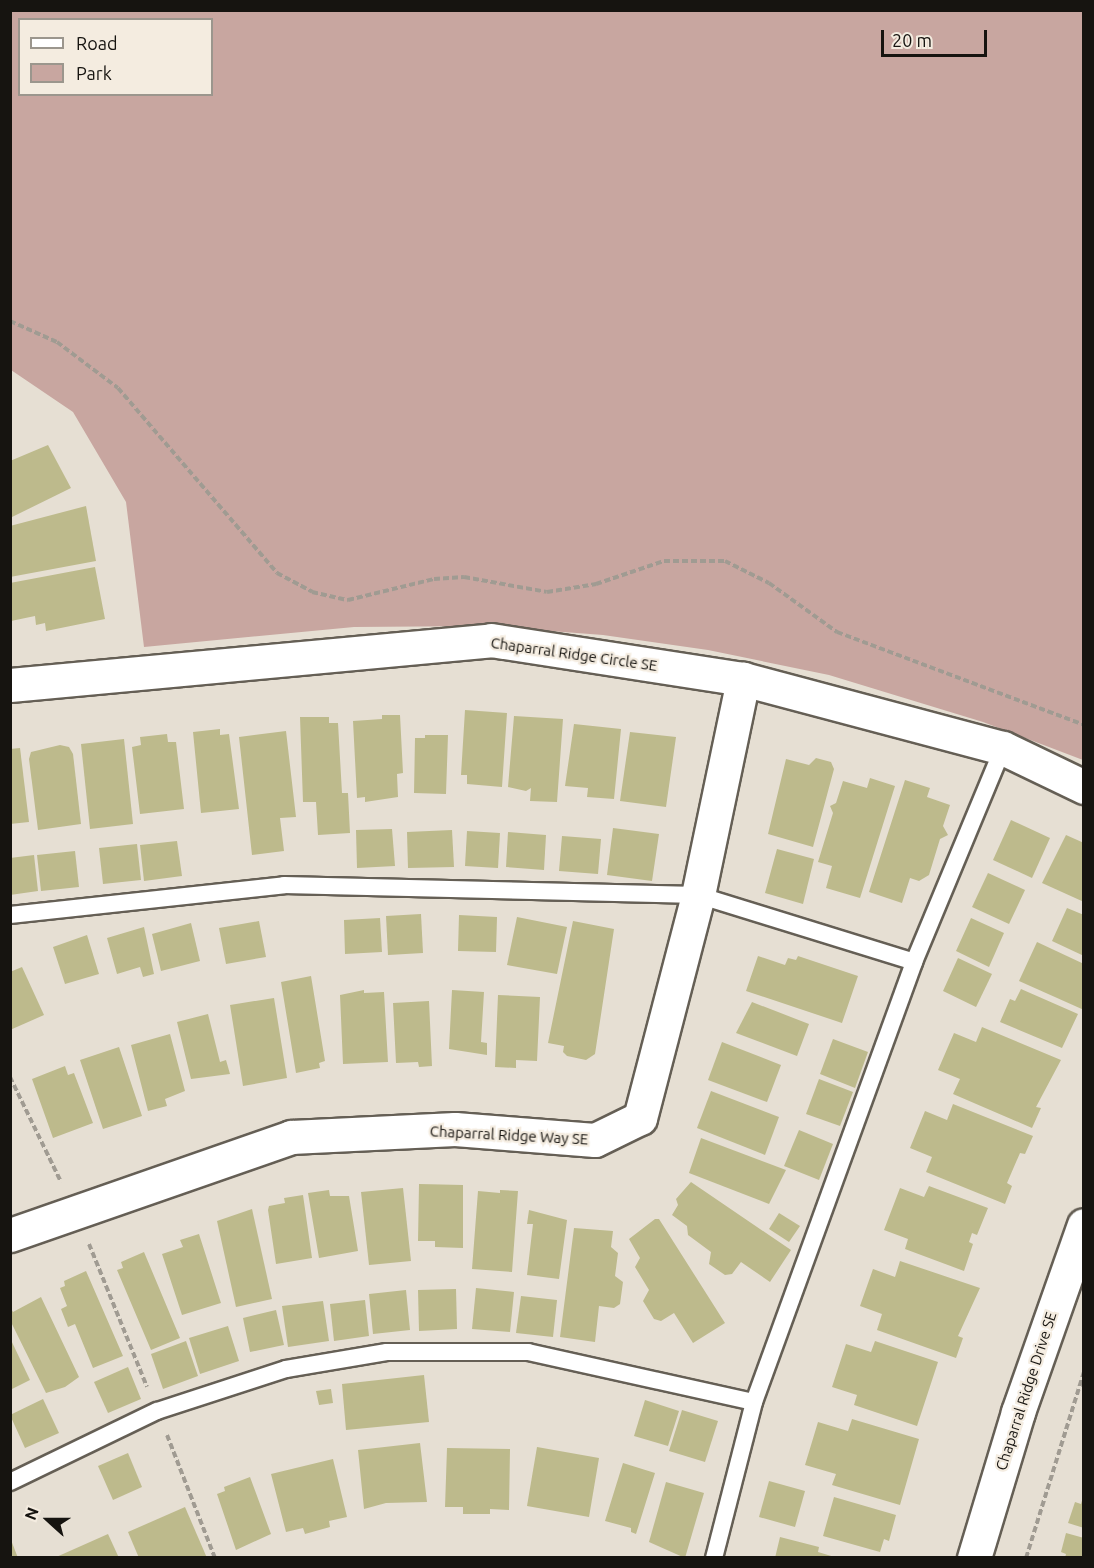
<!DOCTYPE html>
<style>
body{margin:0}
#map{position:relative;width:1094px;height:1568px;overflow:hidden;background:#e6dfd3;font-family:Ubuntu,sans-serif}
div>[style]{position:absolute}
.green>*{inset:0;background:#c8a6a0}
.building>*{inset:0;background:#bdba8c}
.path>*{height:4px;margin-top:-2px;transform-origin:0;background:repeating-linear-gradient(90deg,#a09b92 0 6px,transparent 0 9px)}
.roads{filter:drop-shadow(2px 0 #655f55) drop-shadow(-2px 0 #655f55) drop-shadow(0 2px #655f55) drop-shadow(0 -2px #655f55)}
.lane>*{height:16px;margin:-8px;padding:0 8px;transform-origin:8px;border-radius:8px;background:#fff}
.street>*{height:33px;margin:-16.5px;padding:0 16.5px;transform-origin:16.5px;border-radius:16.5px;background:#fff}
span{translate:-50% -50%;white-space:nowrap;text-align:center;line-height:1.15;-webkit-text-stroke:4.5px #f4ece0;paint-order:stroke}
.street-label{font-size:15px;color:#161410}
.frame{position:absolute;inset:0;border:12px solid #161410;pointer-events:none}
.legend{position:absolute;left:18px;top:18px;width:195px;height:78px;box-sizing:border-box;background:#f4ece0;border:2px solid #9b968d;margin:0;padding:8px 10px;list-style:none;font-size:18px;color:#161410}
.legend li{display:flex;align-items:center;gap:12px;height:30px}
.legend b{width:30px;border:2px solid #9b968d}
.north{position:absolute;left:18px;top:1490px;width:60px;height:60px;-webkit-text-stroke:4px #f4ece0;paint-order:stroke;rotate:291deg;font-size:16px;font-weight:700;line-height:24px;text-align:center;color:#161410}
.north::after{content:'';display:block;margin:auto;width:21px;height:27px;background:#161410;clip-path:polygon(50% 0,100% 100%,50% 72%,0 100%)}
.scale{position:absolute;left:881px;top:30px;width:106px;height:27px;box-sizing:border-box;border:3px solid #161410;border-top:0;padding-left:8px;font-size:18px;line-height:21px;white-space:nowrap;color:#161410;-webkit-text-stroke:4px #f4ece0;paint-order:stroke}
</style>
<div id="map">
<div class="green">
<div style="clip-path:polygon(evenodd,10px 11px,1083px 11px,1083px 760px,983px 722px,829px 675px,708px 650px,603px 635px,485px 626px,354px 627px,144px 647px,126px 502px,73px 412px,11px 370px,10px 11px,20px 20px,212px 20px,212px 94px,20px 94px,20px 20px)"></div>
</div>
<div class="building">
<div style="clip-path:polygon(48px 445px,71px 488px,10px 518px,10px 461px)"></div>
<div style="clip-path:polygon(86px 506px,96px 561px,10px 577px,10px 526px)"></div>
<div style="clip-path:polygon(95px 567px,105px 619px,46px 631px,45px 623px,36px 625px,35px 616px,11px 621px,10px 583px)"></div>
<div style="clip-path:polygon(465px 710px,507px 713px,502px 787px,467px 784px,467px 775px,461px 775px)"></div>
<div style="clip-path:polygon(382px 715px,400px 715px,403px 773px,397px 774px,398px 797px,365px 802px,365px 797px,357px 798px,353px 721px,382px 719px)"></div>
<div style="clip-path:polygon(514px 716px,563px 719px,557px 802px,530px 801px,531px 788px,526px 791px,508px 787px)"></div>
<div style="clip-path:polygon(300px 717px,329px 717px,329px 723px,338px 723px,342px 793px,348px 793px,350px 833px,318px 835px,316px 802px,303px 802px)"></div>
<div style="clip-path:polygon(574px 724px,621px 729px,614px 799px,587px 797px,588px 788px,565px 786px)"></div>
<div style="clip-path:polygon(220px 729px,220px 735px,229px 734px,239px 809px,201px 813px,193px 732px)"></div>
<div style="clip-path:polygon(286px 731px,296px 817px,280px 818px,284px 851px,252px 855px,239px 737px)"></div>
<div style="clip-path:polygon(630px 732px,676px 737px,666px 807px,620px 801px)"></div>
<div style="clip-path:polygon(167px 734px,168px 742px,176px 742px,184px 809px,140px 814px,132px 747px,141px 745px,140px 737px)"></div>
<div style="clip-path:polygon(425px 735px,448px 735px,446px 794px,414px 793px,415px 738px,425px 738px)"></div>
<div style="clip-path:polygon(124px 739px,133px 824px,90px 829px,81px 744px)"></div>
<div style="clip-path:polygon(60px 745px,69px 747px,73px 754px,81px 824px,38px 830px,29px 759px,31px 752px)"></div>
<div style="clip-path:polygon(20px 748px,29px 822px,10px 824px,10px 749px)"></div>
<div style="clip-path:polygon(816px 758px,831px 762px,834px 769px,813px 847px,768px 834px,786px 759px,809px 765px)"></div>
<div style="clip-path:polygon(870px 778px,895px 786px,860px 898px,826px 888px,832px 866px,818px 862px,833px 813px,830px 806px,836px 803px,843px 781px,867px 788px)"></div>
<div style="clip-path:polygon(905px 780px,930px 788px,927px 797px,950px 805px,943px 826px,948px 835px,940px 839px,929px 875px,919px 881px,910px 878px,902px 903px,869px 892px)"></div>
<div style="clip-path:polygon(1011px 820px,1050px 838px,1032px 878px,993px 860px)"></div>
<div style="clip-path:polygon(613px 828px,659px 834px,652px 881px,607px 875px)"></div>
<div style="clip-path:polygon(392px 829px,395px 866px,357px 868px,356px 830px)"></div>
<div style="clip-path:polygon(452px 830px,454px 867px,408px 868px,407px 832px)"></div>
<div style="clip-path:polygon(467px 831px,500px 833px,498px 868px,465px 866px)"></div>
<div style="clip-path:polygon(508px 832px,546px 835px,544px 870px,506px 867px)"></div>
<div style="clip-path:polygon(1066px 835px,1084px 843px,1084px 902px,1042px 883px)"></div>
<div style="clip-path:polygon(562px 836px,601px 839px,598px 874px,559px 871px)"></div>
<div style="clip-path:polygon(177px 841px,182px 876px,144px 881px,140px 845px)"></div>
<div style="clip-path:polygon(137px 844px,141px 880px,103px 884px,99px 848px)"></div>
<div style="clip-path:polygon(777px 849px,814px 859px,803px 904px,765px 893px)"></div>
<div style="clip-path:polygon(75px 851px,79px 887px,41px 891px,37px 855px)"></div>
<div style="clip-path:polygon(34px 855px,38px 891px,10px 895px,10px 858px)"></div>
<div style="clip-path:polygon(988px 873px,1025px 890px,1009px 924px,972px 907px)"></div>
<div style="clip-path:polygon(1067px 908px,1084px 915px,1084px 956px,1052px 941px)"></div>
<div style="clip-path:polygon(421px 914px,423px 953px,388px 955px,386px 916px)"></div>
<div style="clip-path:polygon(459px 915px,497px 917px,496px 952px,458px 951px)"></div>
<div style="clip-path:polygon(517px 917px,567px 927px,557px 974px,507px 965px)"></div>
<div style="clip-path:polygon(380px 918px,382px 952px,345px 954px,344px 920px)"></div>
<div style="clip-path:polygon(971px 918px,1004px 933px,989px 967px,956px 951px)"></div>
<div style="clip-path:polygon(259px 921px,266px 957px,226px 964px,219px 928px)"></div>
<div style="clip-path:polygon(573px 921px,614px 929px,595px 1054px,586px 1060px,567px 1056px,563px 1052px,564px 1046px,548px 1043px)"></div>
<div style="clip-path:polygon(191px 923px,200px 961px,161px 971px,152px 934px)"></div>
<div style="clip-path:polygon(144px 927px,154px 974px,143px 977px,140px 967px,117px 974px,107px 938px)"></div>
<div style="clip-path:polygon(87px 935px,99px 974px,65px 984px,53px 947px)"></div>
<div style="clip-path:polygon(1037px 942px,1084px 964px,1084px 1010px,1019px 981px)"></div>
<div style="clip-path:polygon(758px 956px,785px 965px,788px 958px,796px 960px,798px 956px,858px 976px,842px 1023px,746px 991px)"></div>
<div style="clip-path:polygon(958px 958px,992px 974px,976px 1007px,943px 991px)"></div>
<div style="clip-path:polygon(22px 967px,44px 1015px,10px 1030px,10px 972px)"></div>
<div style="clip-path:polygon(311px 976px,325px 1061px,319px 1063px,320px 1068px,296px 1073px,281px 982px)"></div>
<div style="clip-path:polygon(1021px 989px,1078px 1014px,1062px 1048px,1000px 1022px,1010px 999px,1015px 1001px)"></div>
<div style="clip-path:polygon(364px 990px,364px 993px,384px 992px,388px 1062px,343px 1064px,340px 995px)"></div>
<div style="clip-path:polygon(452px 990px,484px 992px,481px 1042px,487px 1043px,487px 1055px,449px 1049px)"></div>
<div style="clip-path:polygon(498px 995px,540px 997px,537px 1061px,516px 1060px,516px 1068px,495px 1067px)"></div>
<div style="clip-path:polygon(274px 998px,287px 1078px,243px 1086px,230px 1005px)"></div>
<div style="clip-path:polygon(429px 1001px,432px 1066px,419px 1067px,418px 1062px,396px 1063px,393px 1003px)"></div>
<div style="clip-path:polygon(752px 1002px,809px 1024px,797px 1056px,736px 1033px)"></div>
<div style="clip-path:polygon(208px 1014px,220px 1062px,226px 1060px,230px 1074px,191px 1079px,177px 1022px)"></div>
<div style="clip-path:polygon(982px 1027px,1061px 1060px,1036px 1107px,1041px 1108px,1032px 1128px,953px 1094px,960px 1079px,938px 1070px,954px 1033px,976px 1042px)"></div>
<div style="clip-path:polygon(170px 1034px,185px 1091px,165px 1099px,167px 1106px,148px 1111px,131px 1045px)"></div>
<div style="clip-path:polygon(833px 1039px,868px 1052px,855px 1088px,820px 1074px)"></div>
<div style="clip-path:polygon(722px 1042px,781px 1065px,767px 1102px,708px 1080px)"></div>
<div style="clip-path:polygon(119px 1047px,142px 1116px,103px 1129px,80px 1060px)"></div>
<div style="clip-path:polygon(65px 1066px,68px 1075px,74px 1073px,93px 1123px,53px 1138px,32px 1079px)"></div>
<div style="clip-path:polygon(819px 1079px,853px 1092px,840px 1126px,806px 1114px)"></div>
<div style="clip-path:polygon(711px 1091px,779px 1117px,765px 1155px,697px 1128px)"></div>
<div style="clip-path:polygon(953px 1104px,1033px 1136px,1025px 1154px,1020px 1153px,1007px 1183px,1012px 1186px,1005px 1204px,926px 1172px,932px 1157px,910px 1148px,925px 1111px,947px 1120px)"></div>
<div style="clip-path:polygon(799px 1130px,833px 1144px,819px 1180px,784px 1166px)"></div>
<div style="clip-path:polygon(701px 1138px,786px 1170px,769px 1204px,689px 1173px)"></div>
<div style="clip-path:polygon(691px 1182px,791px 1250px,770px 1282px,741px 1262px,732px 1274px,725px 1275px,709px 1264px,711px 1252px,688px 1235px,687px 1226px,672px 1215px,678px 1205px,676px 1199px)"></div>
<div style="clip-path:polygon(419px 1184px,463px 1185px,463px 1248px,435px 1247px,435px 1241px,418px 1241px)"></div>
<div style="clip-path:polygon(929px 1186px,988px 1208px,977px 1235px,972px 1233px,969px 1242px,973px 1244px,964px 1271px,905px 1249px,908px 1239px,884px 1230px,900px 1188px,924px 1197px)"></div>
<div style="clip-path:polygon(403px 1188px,411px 1261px,369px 1265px,361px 1192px)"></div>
<div style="clip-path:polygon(329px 1190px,330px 1196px,349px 1196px,358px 1251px,319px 1258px,308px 1193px)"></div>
<div style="clip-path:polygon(500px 1190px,518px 1191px,512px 1272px,472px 1269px,478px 1191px,500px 1193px)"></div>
<div style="clip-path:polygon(303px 1195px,312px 1258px,276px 1264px,268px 1210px,269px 1206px,285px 1203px,284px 1198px)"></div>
<div style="clip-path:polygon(252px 1209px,272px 1299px,236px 1307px,217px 1221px)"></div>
<div style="clip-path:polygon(529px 1210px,567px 1220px,559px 1279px,527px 1275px,533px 1224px,527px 1224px)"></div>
<div style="clip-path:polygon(779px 1213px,800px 1226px,789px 1242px,769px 1229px)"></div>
<div style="clip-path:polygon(655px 1219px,659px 1219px,725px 1323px,693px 1343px,674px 1313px,661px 1321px,654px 1319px,643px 1301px,649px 1290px,635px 1267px,640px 1258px,629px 1239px)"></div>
<div style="clip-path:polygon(574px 1228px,613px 1231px,611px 1247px,618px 1253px,615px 1276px,623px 1282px,620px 1304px,614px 1308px,599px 1306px,595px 1342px,560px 1337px)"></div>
<div style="clip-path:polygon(199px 1234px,221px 1303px,182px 1315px,162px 1254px,183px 1247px,180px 1240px)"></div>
<div style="clip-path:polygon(144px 1252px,180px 1338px,151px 1350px,117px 1270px,123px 1268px,121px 1262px)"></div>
<div style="clip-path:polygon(900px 1261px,980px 1288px,958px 1336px,963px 1338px,956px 1358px,877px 1330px,882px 1314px,860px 1306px,873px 1269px,895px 1277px)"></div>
<div style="clip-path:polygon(86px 1271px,123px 1356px,93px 1368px,75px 1324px,68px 1327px,61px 1309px,67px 1306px,60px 1288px,65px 1286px,64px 1281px)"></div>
<div style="clip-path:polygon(476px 1288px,514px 1292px,510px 1332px,472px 1329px)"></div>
<div style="clip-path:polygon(456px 1289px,457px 1329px,419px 1331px,418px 1290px)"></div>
<div style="clip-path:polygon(406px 1290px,410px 1330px,373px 1334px,369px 1294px)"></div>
<div style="clip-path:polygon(521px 1296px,557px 1300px,553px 1337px,516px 1333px)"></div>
<div style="clip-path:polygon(41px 1297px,79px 1377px,65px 1387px,46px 1393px,10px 1320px,10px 1307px,13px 1312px)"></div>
<div style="clip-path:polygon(365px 1300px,369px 1336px,334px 1341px,330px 1304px)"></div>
<div style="clip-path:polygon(323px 1301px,329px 1341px,288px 1347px,282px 1306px)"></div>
<div style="clip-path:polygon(276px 1310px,284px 1345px,250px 1352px,243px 1318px)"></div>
<div style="clip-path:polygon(228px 1326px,239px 1361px,200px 1374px,189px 1338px)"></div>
<div style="clip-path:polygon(10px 1338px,30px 1380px,10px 1390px)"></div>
<div style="clip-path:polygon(186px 1341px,198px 1376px,163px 1389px,151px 1354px)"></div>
<div style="clip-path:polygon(875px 1341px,938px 1362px,917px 1426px,854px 1405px,857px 1395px,832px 1387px,846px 1344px,871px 1352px)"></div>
<div style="clip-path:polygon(128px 1367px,141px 1399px,108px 1413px,94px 1382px)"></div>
<div style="clip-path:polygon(424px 1375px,429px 1422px,346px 1430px,342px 1384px)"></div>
<div style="clip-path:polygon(331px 1389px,333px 1403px,319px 1405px,316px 1391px)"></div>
<div style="clip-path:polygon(43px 1399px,59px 1433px,25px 1448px,10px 1415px)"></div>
<div style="clip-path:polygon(645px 1400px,679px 1411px,668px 1446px,634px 1436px)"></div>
<div style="clip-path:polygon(682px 1410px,718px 1421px,705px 1462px,669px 1451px)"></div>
<div style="clip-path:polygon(852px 1419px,919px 1439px,900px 1505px,832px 1485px,836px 1474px,805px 1465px,818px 1422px,848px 1431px)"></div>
<div style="clip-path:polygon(420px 1443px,427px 1502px,386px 1503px,364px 1509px,358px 1450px)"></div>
<div style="clip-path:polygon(537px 1447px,599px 1458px,589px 1517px,527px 1506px)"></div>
<div style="clip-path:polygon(447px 1448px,510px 1449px,509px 1510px,490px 1509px,490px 1514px,463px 1514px,463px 1507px,445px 1507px)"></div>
<div style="clip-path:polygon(128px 1453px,142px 1487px,113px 1500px,98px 1466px)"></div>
<div style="clip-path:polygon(333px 1459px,347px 1517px,329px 1521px,330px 1527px,305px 1534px,303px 1528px,286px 1532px,271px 1474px)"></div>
<div style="clip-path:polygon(623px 1463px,655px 1473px,636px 1534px,631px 1532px,631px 1528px,605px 1521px)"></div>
<div style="clip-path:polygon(250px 1477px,271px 1534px,236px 1550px,217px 1494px,225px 1491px,224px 1487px)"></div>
<div style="clip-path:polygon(769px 1481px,805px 1491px,795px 1527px,759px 1517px)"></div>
<div style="clip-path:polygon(666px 1482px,704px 1493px,685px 1558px,649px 1542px)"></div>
<div style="clip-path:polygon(834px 1497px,896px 1515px,889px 1541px,884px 1539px,880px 1552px,823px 1536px)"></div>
<div style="clip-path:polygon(1083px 1497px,1084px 1497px,1084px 1528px,1068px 1523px,1075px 1502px,1081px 1504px)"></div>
<div style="clip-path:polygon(185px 1507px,207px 1558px,139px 1558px,128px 1532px)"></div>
<div style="clip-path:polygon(1066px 1533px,1084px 1538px,1084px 1558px,1065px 1558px,1066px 1554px,1061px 1552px)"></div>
<div style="clip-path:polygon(108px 1534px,119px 1558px,54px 1558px)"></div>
<div style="clip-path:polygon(780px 1537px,819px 1547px,818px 1552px,838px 1558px,775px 1558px)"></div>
<div style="clip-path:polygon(11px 1540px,18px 1558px,10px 1558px)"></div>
</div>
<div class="path">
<div style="left:10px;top:321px;width:51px;rotate:24.1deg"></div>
<div style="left:57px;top:342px;width:76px;rotate:37deg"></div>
<div style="left:118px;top:388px;width:244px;rotate:49.3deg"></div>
<div style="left:277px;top:573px;width:40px;rotate:28deg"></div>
<div style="left:312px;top:592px;width:37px;rotate:13deg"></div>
<div style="left:348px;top:600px;width:89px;rotate:-13.7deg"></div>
<div style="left:434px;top:579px;width:30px;rotate:-4deg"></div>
<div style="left:464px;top:577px;width:84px;rotate:10.2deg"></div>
<div style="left:547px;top:592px;width:50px;rotate:-9.3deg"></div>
<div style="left:596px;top:584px;width:72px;rotate:-18.7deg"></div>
<div style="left:664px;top:561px;width:61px"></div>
<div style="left:725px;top:561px;width:49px;rotate:26.6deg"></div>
<div style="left:769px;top:583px;width:84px;rotate:35.8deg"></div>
<div style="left:837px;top:632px;width:264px;rotate:20.6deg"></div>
<div style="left:10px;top:1077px;width:117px;rotate:64.1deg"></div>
<div style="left:89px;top:1244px;width:154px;rotate:67.9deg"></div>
<div style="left:167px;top:1435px;width:132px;rotate:68.7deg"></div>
<div style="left:1026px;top:1558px;width:195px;rotate:-72.7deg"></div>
</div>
<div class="roads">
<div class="lane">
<div style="left:10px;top:915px;width:276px;rotate:-6.2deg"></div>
<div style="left:284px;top:885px;width:414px;rotate:1.4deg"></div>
<div style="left:698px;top:895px;width:226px;rotate:17.2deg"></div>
<div style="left:10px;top:1482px;width:163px;rotate:-25.8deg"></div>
<div style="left:157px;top:1411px;width:136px;rotate:-18deg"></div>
<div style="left:286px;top:1369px;width:102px;rotate:-9.6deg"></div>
<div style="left:387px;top:1352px;width:141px"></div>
<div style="left:528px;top:1352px;width:231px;rotate:12.5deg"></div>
<div style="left:714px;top:1558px;width:161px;rotate:-75.6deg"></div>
<div style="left:754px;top:1402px;width:468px;rotate:-70deg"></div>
<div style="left:914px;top:962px;width:232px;rotate:-67.4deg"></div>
</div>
<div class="street">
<div style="left:10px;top:685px;width:483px;rotate:-5.3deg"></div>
<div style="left:491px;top:640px;width:255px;rotate:8.8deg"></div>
<div style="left:743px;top:679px;width:269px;rotate:14.9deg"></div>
<div style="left:1003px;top:748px;width:90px;rotate:25.7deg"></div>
<div style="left:10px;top:1235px;width:298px;rotate:-19.2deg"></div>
<div style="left:291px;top:1137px;width:164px;rotate:-2.8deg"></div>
<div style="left:455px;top:1129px;width:140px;rotate:4.5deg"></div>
<div style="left:595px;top:1140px;width:50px;rotate:-26.1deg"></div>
<div style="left:640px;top:1118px;width:230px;rotate:-75.4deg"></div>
<div style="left:698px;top:895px;width:221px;rotate:-78.2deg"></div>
<div style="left:974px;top:1558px;width:152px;rotate:-73.2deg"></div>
<div style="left:1018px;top:1412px;width:198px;rotate:-70.6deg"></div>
</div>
</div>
<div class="street-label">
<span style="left:574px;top:654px;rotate:8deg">Chaparral Ridge Circle SE</span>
<span style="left:509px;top:1135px;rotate:3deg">Chaparral Ridge Way SE</span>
<span style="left:1026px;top:1391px;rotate:-72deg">Chaparral Ridge Drive SE</span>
</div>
<div class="frame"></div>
<ul class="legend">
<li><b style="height:8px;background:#fff"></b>Road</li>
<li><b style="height:16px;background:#c8a6a0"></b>Park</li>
</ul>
<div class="north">N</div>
<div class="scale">20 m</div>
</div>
